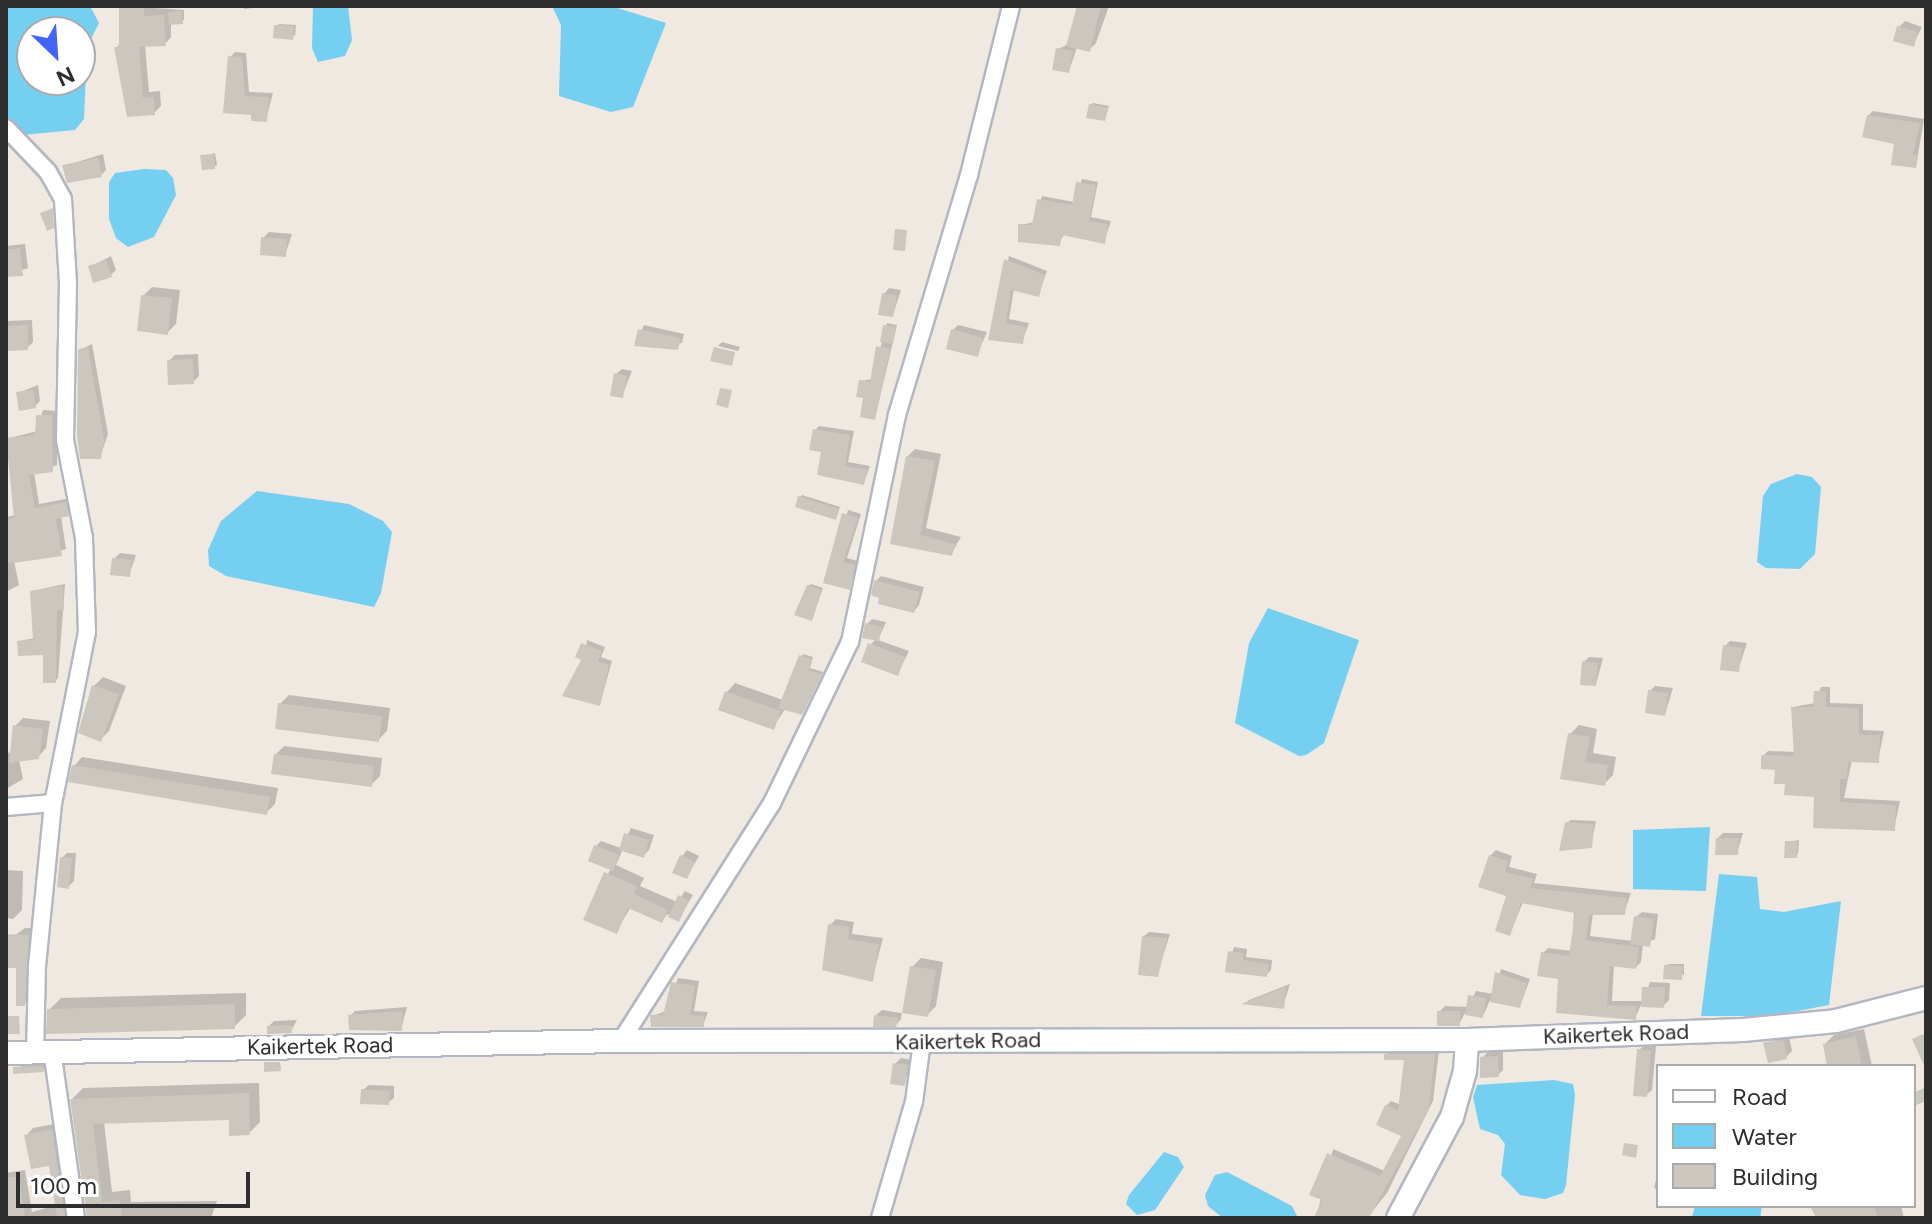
<!DOCTYPE html>
<style>
body{margin:0}
#map{position:relative;width:1932px;height:1224px;overflow:hidden;background:#efe9e1;font-family:Figtree,sans-serif}
div>[style]{position:absolute}
.water>*{inset:0;background:#75cff0}
.shadow>*{inset:0;background:#0003}
.building>*{inset:0;background:#cbc7bf}
.roads{filter:drop-shadow(2px 0 #b4b7c1) drop-shadow(-2px 0 #b4b7c1) drop-shadow(0 2px #b4b7c1) drop-shadow(0 -2px #b4b7c1)}
.street>*{height:16px;margin:-8px;padding:0 8px;transform-origin:8px;border-radius:8px;background:#fff}
.secondary>*{height:22px;margin:-11px;padding:0 11px;transform-origin:11px;border-radius:11px;background:#fff}
span{translate:-50% -50%;white-space:nowrap;text-align:center;line-height:1.15;-webkit-text-stroke:6px #fff;paint-order:stroke}
.street-label{font-size:22px;color:#2e2e2e}
.frame{position:absolute;inset:0;border:8px solid #2e2e2e;pointer-events:none}
.legend{position:absolute;left:1656px;top:1064px;width:260px;height:144px;box-sizing:border-box;background:#fff;border:2px solid #ababab;margin:0;padding:10px 14px;list-style:none;font-size:24px;color:#2e2e2e}
.legend li{display:flex;align-items:center;gap:16px;height:40px}
.legend b{width:40px;border:2px solid #ababab}
.north{position:absolute;left:16px;top:16px;width:80px;height:80px;box-sizing:border-box;background:#fff;border:2px solid #ababab;border-radius:50%;rotate:155deg;font-size:22px;font-weight:700;line-height:32px;text-align:center;color:#2e2e2e}
.north::after{content:'';display:block;margin:auto;width:28px;height:36px;background:#4264fb;clip-path:polygon(50% 0,100% 100%,50% 72%,0 100%)}
.scale{position:absolute;left:16px;top:1172px;width:234px;height:36px;box-sizing:border-box;border:4px solid #2e2e2e;border-top:0;padding-left:10px;font-size:24px;line-height:28px;white-space:nowrap;color:#2e2e2e;-webkit-text-stroke:6px #fff;paint-order:stroke}
</style>
<div id="map">
<div class="water">
<div style="clip-path:polygon(evenodd,6px 6px,90px 6px,99px 23px,87px 47px,84px 119px,75px 130px,22px 135px,6px 116px,6px 6px,32px 32px,80px 32px,80px 80px,32px 80px,32px 32px)"></div>
<div style="clip-path:polygon(313px 6px,348px 6px,352px 40px,345px 56px,318px 62px,312px 48px)"></div>
<div style="clip-path:polygon(552px 6px,611px 6px,666px 23px,633px 107px,611px 112px,559px 96px,561px 25px)"></div>
<div style="clip-path:polygon(144px 169px,166px 170px,173px 178px,176px 195px,154px 237px,128px 247px,116px 238px,109px 219px,109px 182px,115px 173px)"></div>
<div style="clip-path:polygon(1797px 474px,1812px 477px,1821px 487px,1815px 554px,1800px 569px,1766px 568px,1757px 562px,1763px 496px,1771px 484px)"></div>
<div style="clip-path:polygon(257px 491px,349px 504px,383px 521px,392px 532px,381px 593px,374px 607px,226px 576px,209px 566px,208px 550px,221px 521px)"></div>
<div style="clip-path:polygon(1268px 608px,1359px 640px,1324px 743px,1306px 755px,1299px 756px,1235px 723px,1249px 643px)"></div>
<div style="clip-path:polygon(1710px 827px,1706px 891px,1633px 889px,1633px 830px)"></div>
<div style="clip-path:polygon(1719px 874px,1757px 877px,1760px 909px,1784px 912px,1841px 901px,1829px 1005px,1771px 1016px,1701px 1016px)"></div>
<div style="clip-path:polygon(1554px 1080px,1573px 1084px,1575px 1095px,1566px 1185px,1563px 1193px,1545px 1199px,1520px 1195px,1501px 1175px,1505px 1144px,1498px 1135px,1480px 1129px,1473px 1097px,1477px 1085px)"></div>
<div style="clip-path:polygon(1164px 1152px,1178px 1157px,1184px 1167px,1155px 1210px,1137px 1215px,1126px 1204px,1129px 1195px)"></div>
<div style="clip-path:polygon(1227px 1172px,1292px 1206px,1298px 1218px,1223px 1218px,1208px 1206px,1205px 1195px,1215px 1175px)"></div>
<div style="clip-path:polygon(1695px 1206px,1762px 1206px,1760px 1218px,1692px 1217px)"></div>
</div>
<div class="shadow">
<div style="clip-path:polygon(123px 6px,184px 10px,184px 20px,171px 23px,171px 37px,165px 44px,145px 45px,149px 92px,160px 91px,161px 106px,154px 113px,128px 115px,116px 48px,121px 43px)"></div>
<div style="clip-path:polygon(243px 6px,268px 6px,244px 9px)"></div>
<div style="clip-path:polygon(1079px 6px,1109px 6px,1096px 43px,1089px 50px,1077px 47px,1069px 71px,1058px 49px,1069px 44px)"></div>
<div style="clip-path:polygon(1905px 21px,1922px 27px,1913px 45px,1899px 27px)"></div>
<div style="clip-path:polygon(279px 24px,296px 25px,295px 36px,276px 26px)"></div>
<div style="clip-path:polygon(235px 52px,246px 53px,249px 92px,273px 93px,266px 120px,253px 113px,226px 111px,230px 57px)"></div>
<div style="clip-path:polygon(1093px 103px,1109px 106px,1105px 119px,1090px 105px)"></div>
<div style="clip-path:polygon(1873px 111px,1924px 119px,1916px 166px,1868px 116px)"></div>
<div style="clip-path:polygon(215px 153px,217px 165px,214px 167px,203px 156px)"></div>
<div style="clip-path:polygon(103px 154px,106px 170px,101px 175px,64px 166px)"></div>
<div style="clip-path:polygon(1082px 179px,1098px 182px,1091px 217px,1111px 221px,1104px 242px,1064px 234px,1059px 244px,1020px 225px,1035px 222px,1042px 196px,1074px 202px)"></div>
<div style="clip-path:polygon(269px 232px,292px 234px,285px 255px,263px 238px)"></div>
<div style="clip-path:polygon(25px 244px,28px 268px,6px 275px,6px 246px)"></div>
<div style="clip-path:polygon(111px 256px,116px 270px,111px 275px,90px 267px)"></div>
<div style="clip-path:polygon(1009px 256px,1047px 271px,1038px 295px,1014px 289px,1009px 319px,1029px 323px,1022px 342px,991px 338px)"></div>
<div style="clip-path:polygon(152px 287px,180px 290px,176px 324px,167px 333px,143px 296px)"></div>
<div style="clip-path:polygon(889px 288px,901px 290px,893px 315px,884px 294px)"></div>
<div style="clip-path:polygon(32px 320px,33px 342px,27px 348px,6px 349px,6px 321px)"></div>
<div style="clip-path:polygon(887px 323px,897px 325px,875px 418px,861px 381px,872px 379px)"></div>
<div style="clip-path:polygon(644px 325px,684px 334px,682px 343px,655px 348px,636px 344px)"></div>
<div style="clip-path:polygon(958px 325px,987px 332px,977px 355px,953px 330px)"></div>
<div style="clip-path:polygon(722px 342px,740px 347px,738px 351px,718px 346px)"></div>
<div style="clip-path:polygon(92px 344px,108px 434px,100px 457px,80px 350px)"></div>
<div style="clip-path:polygon(198px 354px,199px 376px,193px 382px,169px 361px,175px 355px)"></div>
<div style="clip-path:polygon(622px 369px,632px 371px,622px 396px,616px 374px)"></div>
<div style="clip-path:polygon(38px 385px,40px 401px,35px 406px,18px 393px)"></div>
<div style="clip-path:polygon(43px 410px,57px 411px,57px 465px,34px 472px,39px 504px,71px 498px,73px 510px,61px 516px,66px 549px,14px 561px,19px 585px,6px 592px,6px 517px,16px 515px,6px 439px,37px 431px)"></div>
<div style="clip-path:polygon(819px 426px,854px 431px,848px 462px,870px 466px,864px 482px,823px 450px,815px 430px)"></div>
<div style="clip-path:polygon(915px 449px,941px 454px,926px 528px,961px 537px,951px 554px,892px 542px,908px 456px)"></div>
<div style="clip-path:polygon(802px 495px,840px 507px,837px 516px,800px 497px)"></div>
<div style="clip-path:polygon(848px 510px,861px 514px,847px 558px,858px 561px,849px 588px,825px 582px)"></div>
<div style="clip-path:polygon(120px 553px,136px 555px,129px 575px,114px 559px)"></div>
<div style="clip-path:polygon(881px 576px,924px 587px,919px 605px,914px 611px,876px 581px)"></div>
<div style="clip-path:polygon(65px 584px,58px 678px,55px 681px,45px 653px,19px 641px,35px 638px,32px 591px)"></div>
<div style="clip-path:polygon(811px 584px,823px 588px,812px 619px,808px 586px)"></div>
<div style="clip-path:polygon(872px 619px,886px 622px,878px 640px,909px 651px,898px 673px,870px 645px,876px 639px,867px 624px)"></div>
<div style="clip-path:polygon(587px 640px,605px 647px,601px 657px,612px 661px,600px 704px,584px 658px)"></div>
<div style="clip-path:polygon(1730px 641px,1747px 643px,1738px 670px,1725px 646px)"></div>
<div style="clip-path:polygon(803px 654px,813px 657px,810px 668px,823px 672px,804px 711px,786px 708px,773px 727px,727px 692px,735px 683px,783px 700px)"></div>
<div style="clip-path:polygon(1589px 657px,1603px 658px,1596px 684px,1584px 662px)"></div>
<div style="clip-path:polygon(103px 677px,126px 686px,109px 731px,101px 739px,94px 686px)"></div>
<div style="clip-path:polygon(1655px 686px,1673px 688px,1665px 714px,1650px 691px)"></div>
<div style="clip-path:polygon(1821px 687px,1830px 687px,1830px 703px,1863px 704px,1863px 730px,1884px 731px,1878px 761px,1852px 760px,1844px 798px,1900px 801px,1894px 829px,1787px 782px,1763px 756px,1768px 751px,1796px 752px,1793px 707px,1815px 703px)"></div>
<div style="clip-path:polygon(289px 695px,390px 708px,387px 731px,378px 740px,280px 704px)"></div>
<div style="clip-path:polygon(23px 718px,50px 721px,46px 748px,38px 757px,19px 760px,23px 779px,6px 789px,6px 753px,12px 752px,15px 726px)"></div>
<div style="clip-path:polygon(1579px 725px,1597px 729px,1593px 753px,1616px 757px,1613px 775px,1604px 784px,1562px 777px,1570px 734px)"></div>
<div style="clip-path:polygon(284px 746px,382px 758px,380px 776px,371px 785px,275px 755px)"></div>
<div style="clip-path:polygon(82px 757px,278px 788px,275px 804px,266px 813px,74px 766px)"></div>
<div style="clip-path:polygon(1571px 820px,1596px 821px,1591px 846px,1567px 823px)"></div>
<div style="clip-path:polygon(631px 828px,654px 835px,649px 850px,644px 855px,623px 849px,616px 865px,644px 878px,640px 886px,677px 902px,685px 891px,693px 895px,678px 920px,668px 914px,661px 921px,631px 907px,616px 931px,586px 919px,611px 868px,596px 846px,601px 841px,621px 848px)"></div>
<div style="clip-path:polygon(1723px 833px,1743px 833px,1737px 853px,1718px 838px)"></div>
<div style="clip-path:polygon(1799px 840px,1798px 854px,1796px 856px,1787px 842px)"></div>
<div style="clip-path:polygon(687px 850px,699px 856px,687px 877px,682px 856px)"></div>
<div style="clip-path:polygon(1496px 850px,1512px 856px,1509px 867px,1537px 874px,1534px 883px,1631px 893px,1624px 913px,1593px 913px,1590px 936px,1633px 941px,1636px 917px,1642px 912px,1658px 914px,1655px 939px,1643px 944px,1641px 962px,1636px 967px,1614px 964px,1612px 1001px,1644px 1001px,1650px 982px,1670px 983px,1669px 1000px,1663px 1006px,1641px 1005px,1635px 1018px,1558px 1012px,1560px 977px,1543px 953px,1548px 948px,1572px 951px,1574px 911px,1523px 902px,1510px 934px,1508px 895px,1490px 856px)"></div>
<div style="clip-path:polygon(67px 853px,76px 853px,74px 881px,68px 887px,62px 858px)"></div>
<div style="clip-path:polygon(6px 870px,23px 871px,22px 910px,13px 919px,6px 918px)"></div>
<div style="clip-path:polygon(836px 919px,854px 922px,852px 934px,883px 938px,872px 980px,830px 925px)"></div>
<div style="clip-path:polygon(25px 928px,35px 928px,32px 997px,24px 1004px,17px 966px,6px 966px,6px 942px)"></div>
<div style="clip-path:polygon(1149px 932px,1170px 934px,1157px 975px,1144px 936px)"></div>
<div style="clip-path:polygon(1234px 947px,1247px 949px,1246px 957px,1272px 960px,1271px 970px,1266px 975px,1227px 970px)"></div>
<div style="clip-path:polygon(921px 958px,943px 962px,936px 1006px,927px 1015px,912px 967px)"></div>
<div style="clip-path:polygon(1668px 964px,1684px 964px,1684px 975px,1666px 966px)"></div>
<div style="clip-path:polygon(1501px 969px,1530px 979px,1520px 1006px,1490px 1000px,1483px 1016px,1465px 1013px,1459px 1024px,1439px 1012px,1445px 1006px,1468px 1007px,1476px 991px,1494px 994px)"></div>
<div style="clip-path:polygon(678px 978px,699px 981px,694px 1011px,708px 1012px,703px 1025px,652px 1016px,666px 1011px)"></div>
<div style="clip-path:polygon(1290px 984px,1283px 1006px,1246px 1003px,1249px 1000px)"></div>
<div style="clip-path:polygon(246px 993px,246px 1015px,234px 1027px,49px 1010px,61px 998px)"></div>
<div style="clip-path:polygon(407px 1007px,401px 1029px,350px 1016px,355px 1011px)"></div>
<div style="clip-path:polygon(882px 1010px,902px 1013px,901px 1019px,896px 1025px,876px 1015px)"></div>
<div style="clip-path:polygon(297px 1020px,291px 1031px,269px 1026px,274px 1021px)"></div>
<div style="clip-path:polygon(1864px 1029px,1872px 1066px,1829px 1066px,1825px 1044px,1834px 1035px)"></div>
<div style="clip-path:polygon(1789px 1036px,1792px 1051px,1786px 1057px,1766px 1043px)"></div>
<div style="clip-path:polygon(1645px 1045px,1656px 1046px,1652px 1090px,1646px 1095px,1639px 1050px)"></div>
<div style="clip-path:polygon(1391px 1050px,1439px 1050px,1433px 1101px,1387px 1193px,1367px 1218px,1316px 1218px,1333px 1149px,1385px 1171px,1404px 1135px,1386px 1106px,1391px 1101px,1401px 1105px,1406px 1058px,1386px 1055px)"></div>
<div style="clip-path:polygon(1488px 1052px,1503px 1052px,1503px 1070px,1498px 1075px,1482px 1058px)"></div>
<div style="clip-path:polygon(901px 1058px,912px 1060px,904px 1084px,895px 1064px)"></div>
<div style="clip-path:polygon(25px 1062px,48px 1062px,49px 1065px,43px 1070px,20px 1068px)"></div>
<div style="clip-path:polygon(259px 1083px,260px 1122px,249px 1133px,231px 1118px,104px 1122px,112px 1192px,130px 1190px,131px 1202px,217px 1201px,211px 1218px,88px 1218px,72px 1099px,83px 1088px)"></div>
<div style="clip-path:polygon(369px 1085px,394px 1086px,394px 1098px,388px 1103px,363px 1090px)"></div>
<div style="clip-path:polygon(59px 1123px,75px 1218px,6px 1218px,6px 1173px,25px 1170px,32px 1212px,56px 1205px,50px 1163px,26px 1136px,33px 1128px)"></div>
<div style="clip-path:polygon(1658px 1172px,1658px 1190px,1654px 1188px)"></div>
<div style="clip-path:polygon(1843px 1206px,1901px 1206px,1904px 1218px,1847px 1218px)"></div>
</div>
<div class="building">
<div style="clip-path:polygon(119px 6px,144px 6px,144px 16px,164px 15px,166px 46px,139px 47px,143px 98px,154px 97px,155px 115px,127px 117px,114px 47px,119px 47px)"></div>
<div style="clip-path:polygon(1077px 6px,1101px 6px,1090px 52px,1066px 46px)"></div>
<div style="clip-path:polygon(182px 11px,183px 24px,169px 25px,168px 12px)"></div>
<div style="clip-path:polygon(274px 25px,294px 26px,293px 40px,273px 38px)"></div>
<div style="clip-path:polygon(1897px 26px,1918px 32px,1914px 47px,1893px 41px)"></div>
<div style="clip-path:polygon(1056px 48px,1073px 51px,1069px 73px,1052px 70px)"></div>
<div style="clip-path:polygon(228px 56px,242px 57px,245px 96px,269px 97px,267px 122px,251px 121px,251px 115px,223px 113px)"></div>
<div style="clip-path:polygon(1089px 104px,1108px 108px,1105px 121px,1086px 118px)"></div>
<div style="clip-path:polygon(1867px 115px,1920px 123px,1913px 155px,1918px 155px,1916px 168px,1891px 165px,1894px 144px,1862px 137px)"></div>
<div style="clip-path:polygon(214px 154px,215px 169px,202px 170px,200px 155px)"></div>
<div style="clip-path:polygon(98px 158px,102px 177px,67px 183px,62px 165px)"></div>
<div style="clip-path:polygon(1076px 182px,1096px 185px,1089px 221px,1108px 224px,1105px 244px,1062px 235px,1060px 246px,1018px 242px,1018px 224px,1032px 225px,1037px 199px,1072px 205px)"></div>
<div style="clip-path:polygon(53px 208px,54px 228px,47px 231px,40px 213px)"></div>
<div style="clip-path:polygon(895px 229px,907px 230px,905px 251px,893px 250px)"></div>
<div style="clip-path:polygon(261px 237px,287px 239px,286px 257px,260px 255px)"></div>
<div style="clip-path:polygon(20px 248px,23px 276px,6px 277px,6px 250px)"></div>
<div style="clip-path:polygon(1004px 259px,1045px 275px,1039px 297px,1011px 290px,1006px 323px,1026px 327px,1023px 344px,988px 340px)"></div>
<div style="clip-path:polygon(106px 260px,112px 277px,93px 283px,88px 266px)"></div>
<div style="clip-path:polygon(882px 293px,897px 296px,893px 317px,878px 315px)"></div>
<div style="clip-path:polygon(141px 295px,172px 298px,168px 335px,137px 331px)"></div>
<div style="clip-path:polygon(28px 325px,28px 350px,6px 351px,6px 326px)"></div>
<div style="clip-path:polygon(883px 325px,896px 327px,893px 344px,880px 342px)"></div>
<div style="clip-path:polygon(638px 329px,681px 338px,678px 350px,634px 346px)"></div>
<div style="clip-path:polygon(951px 329px,983px 338px,978px 357px,946px 349px)"></div>
<div style="clip-path:polygon(876px 346px,890px 349px,875px 420px,860px 417px,863px 398px,856px 397px,859px 380px,870px 382px)"></div>
<div style="clip-path:polygon(88px 347px,104px 440px,101px 459px,80px 459px,77px 435px,78px 349px)"></div>
<div style="clip-path:polygon(714px 347px,735px 352px,732px 366px,710px 361px)"></div>
<div style="clip-path:polygon(193px 359px,194px 384px,168px 385px,167px 360px)"></div>
<div style="clip-path:polygon(614px 373px,627px 376px,623px 398px,610px 396px)"></div>
<div style="clip-path:polygon(720px 388px,732px 390px,728px 408px,716px 405px)"></div>
<div style="clip-path:polygon(33px 390px,36px 408px,19px 411px,16px 392px)"></div>
<div style="clip-path:polygon(36px 415px,52px 415px,53px 472px,29px 475px,35px 508px,66px 502px,69px 516px,56px 519px,62px 556px,6px 564px,6px 520px,14px 518px,6px 438px,35px 435px)"></div>
<div style="clip-path:polygon(813px 429px,850px 435px,845px 466px,867px 470px,864px 485px,817px 475px,821px 452px,809px 450px)"></div>
<div style="clip-path:polygon(906px 456px,935px 461px,920px 535px,955px 544px,952px 556px,890px 544px)"></div>
<div style="clip-path:polygon(798px 496px,839px 509px,836px 520px,795px 507px)"></div>
<div style="clip-path:polygon(842px 513px,858px 518px,843px 562px,855px 565px,850px 590px,823px 583px)"></div>
<div style="clip-path:polygon(112px 558px,132px 560px,130px 577px,110px 575px)"></div>
<div style="clip-path:polygon(874px 580px,920px 592px,914px 613px,878px 604px,879px 598px,871px 595px)"></div>
<div style="clip-path:polygon(807px 585px,822px 590px,812px 621px,794px 615px)"></div>
<div style="clip-path:polygon(63px 586px,64px 610px,57px 610px,56px 683px,43px 683px,43px 655px,18px 656px,17px 641px,33px 640px,30px 591px)"></div>
<div style="clip-path:polygon(865px 623px,882px 627px,879px 641px,862px 638px)"></div>
<div style="clip-path:polygon(581px 643px,602px 651px,598px 661px,609px 665px,600px 706px,562px 696px,581px 660px,575px 657px)"></div>
<div style="clip-path:polygon(868px 643px,905px 657px,898px 676px,861px 662px)"></div>
<div style="clip-path:polygon(1723px 645px,1742px 648px,1739px 672px,1720px 670px)"></div>
<div style="clip-path:polygon(799px 655px,812px 659px,809px 670px,822px 674px,802px 715px,778px 708px)"></div>
<div style="clip-path:polygon(1582px 661px,1598px 663px,1596px 686px,1580px 685px)"></div>
<div style="clip-path:polygon(92px 685px,119px 694px,101px 742px,78px 733px)"></div>
<div style="clip-path:polygon(1648px 690px,1668px 693px,1665px 716px,1645px 713px)"></div>
<div style="clip-path:polygon(725px 691px,781px 711px,774px 730px,718px 710px)"></div>
<div style="clip-path:polygon(1814px 691px,1826px 691px,1826px 707px,1859px 708px,1859px 735px,1880px 735px,1879px 763px,1848px 762px,1847px 779px,1840px 779px,1840px 802px,1896px 805px,1895px 831px,1813px 828px,1814px 797px,1784px 795px,1785px 784px,1774px 784px,1775px 770px,1761px 769px,1761px 755px,1794px 756px,1791px 707px,1813px 707px)"></div>
<div style="clip-path:polygon(278px 703px,382px 716px,379px 742px,275px 729px)"></div>
<div style="clip-path:polygon(13px 725px,43px 729px,39px 759px,9px 763px)"></div>
<div style="clip-path:polygon(1568px 733px,1590px 737px,1585px 762px,1608px 765px,1605px 786px,1560px 779px)"></div>
<div style="clip-path:polygon(274px 754px,374px 766px,372px 787px,271px 774px)"></div>
<div style="clip-path:polygon(72px 765px,270px 797px,267px 815px,68px 782px)"></div>
<div style="clip-path:polygon(1565px 822px,1594px 824px,1592px 848px,1559px 851px)"></div>
<div style="clip-path:polygon(624px 833px,649px 840px,644px 858px,619px 850px)"></div>
<div style="clip-path:polygon(1716px 838px,1739px 838px,1738px 855px,1715px 855px)"></div>
<div style="clip-path:polygon(1785px 841px,1797px 841px,1797px 858px,1784px 858px)"></div>
<div style="clip-path:polygon(594px 845px,619px 855px,613px 871px,588px 861px)"></div>
<div style="clip-path:polygon(680px 855px,695px 862px,687px 879px,672px 873px)"></div>
<div style="clip-path:polygon(1489px 855px,1508px 861px,1505px 872px,1533px 879px,1530px 888px,1627px 898px,1625px 915px,1589px 915px,1586px 940px,1639px 947px,1636px 969px,1610px 966px,1607px 1005px,1636px 1006px,1636px 1020px,1556px 1013px,1558px 979px,1537px 976px,1541px 952px,1569px 956px,1575px 913px,1521px 903px,1510px 936px,1495px 931px,1506px 896px,1478px 887px)"></div>
<div style="clip-path:polygon(60px 857px,72px 858px,69px 889px,57px 887px)"></div>
<div style="clip-path:polygon(604px 872px,637px 886px,634px 894px,668px 910px,662px 923px,628px 908px,617px 934px,583px 920px)"></div>
<div style="clip-path:polygon(678px 895px,689px 901px,679px 922px,668px 917px)"></div>
<div style="clip-path:polygon(1634px 916px,1654px 919px,1650px 947px,1630px 944px)"></div>
<div style="clip-path:polygon(828px 924px,849px 927px,848px 939px,879px 944px,873px 982px,822px 970px)"></div>
<div style="clip-path:polygon(6px 934px,29px 935px,25px 1006px,16px 1006px,16px 968px,6px 968px)"></div>
<div style="clip-path:polygon(1142px 936px,1167px 938px,1158px 977px,1138px 975px)"></div>
<div style="clip-path:polygon(1228px 951px,1244px 953px,1243px 960px,1269px 964px,1267px 977px,1225px 972px)"></div>
<div style="clip-path:polygon(1664px 965px,1683px 966px,1682px 980px,1663px 979px)"></div>
<div style="clip-path:polygon(910px 966px,936px 970px,928px 1017px,902px 1013px)"></div>
<div style="clip-path:polygon(1495px 972px,1527px 983px,1520px 1008px,1490px 1002px)"></div>
<div style="clip-path:polygon(671px 982px,695px 986px,690px 1015px,704px 1016px,704px 1027px,651px 1027px,650px 1015px,663px 1015px)"></div>
<div style="clip-path:polygon(1286px 987px,1284px 1009px,1241px 1004px)"></div>
<div style="clip-path:polygon(1642px 987px,1665px 987px,1664px 1008px,1641px 1007px)"></div>
<div style="clip-path:polygon(1468px 995px,1486px 998px,1483px 1018px,1465px 1015px)"></div>
<div style="clip-path:polygon(235px 1004px,235px 1029px,46px 1034px,47px 1009px)"></div>
<div style="clip-path:polygon(403px 1011px,402px 1031px,349px 1030px,348px 1015px)"></div>
<div style="clip-path:polygon(1437px 1011px,1460px 1011px,1460px 1026px,1437px 1026px)"></div>
<div style="clip-path:polygon(874px 1015px,898px 1018px,896px 1027px,873px 1027px)"></div>
<div style="clip-path:polygon(6px 1016px,19px 1016px,20px 1034px,6px 1034px)"></div>
<div style="clip-path:polygon(292px 1025px,292px 1033px,267px 1034px,267px 1026px)"></div>
<div style="clip-path:polygon(1926px 1033px,1926px 1070px,1912px 1039px)"></div>
<div style="clip-path:polygon(1856px 1036px,1862px 1066px,1827px 1066px,1823px 1044px)"></div>
<div style="clip-path:polygon(1784px 1040px,1787px 1059px,1768px 1063px,1763px 1042px)"></div>
<div style="clip-path:polygon(1637px 1049px,1651px 1051px,1647px 1097px,1633px 1096px)"></div>
<div style="clip-path:polygon(1384px 1054px,1435px 1054px,1429px 1108px,1369px 1218px,1314px 1218px,1322px 1200px,1309px 1195px,1327px 1153px,1380px 1176px,1401px 1136px,1376px 1125px,1385px 1105px,1398px 1110px,1404px 1060px,1384px 1060px)"></div>
<div style="clip-path:polygon(1498px 1056px,1499px 1077px,1480px 1078px,1480px 1057px)"></div>
<div style="clip-path:polygon(264px 1062px,280px 1062px,281px 1071px,264px 1072px)"></div>
<div style="clip-path:polygon(893px 1063px,908px 1065px,905px 1086px,890px 1084px)"></div>
<div style="clip-path:polygon(43px 1066px,44px 1072px,13px 1074px,13px 1067px)"></div>
<div style="clip-path:polygon(1926px 1087px,1926px 1101px,1914px 1106px,1914px 1093px)"></div>
<div style="clip-path:polygon(361px 1089px,390px 1091px,389px 1105px,360px 1104px)"></div>
<div style="clip-path:polygon(249px 1093px,250px 1135px,229px 1136px,229px 1120px,93px 1124px,102px 1202px,120px 1200px,122px 1218px,87px 1218px,70px 1099px)"></div>
<div style="clip-path:polygon(52px 1129px,65px 1218px,57px 1218px,49px 1166px,31px 1169px,24px 1135px)"></div>
<div style="clip-path:polygon(1624px 1143px,1638px 1145px,1636px 1158px,1622px 1155px)"></div>
<div style="clip-path:polygon(19px 1176px,25px 1218px,6px 1218px,6px 1178px)"></div>
<div style="clip-path:polygon(1810px 1206px,1874px 1206px,1878px 1218px,1816px 1218px)"></div>
</div>
<div class="roads">
<div class="street">
<div style="left:6px;top:128px;width:61px;rotate:46.3deg"></div>
<div style="left:48px;top:172px;width:31px;rotate:61deg"></div>
<div style="left:63px;top:199px;width:84px;rotate:86.6deg"></div>
<div style="left:68px;top:283px;width:157px;rotate:91.1deg"></div>
<div style="left:65px;top:440px;width:100px;rotate:79deg"></div>
<div style="left:84px;top:538px;width:94px;rotate:88.2deg"></div>
<div style="left:87px;top:632px;width:174px;rotate:101.2deg"></div>
<div style="left:53px;top:803px;width:163px;rotate:95.6deg"></div>
<div style="left:37px;top:965px;width:86px;rotate:91.3deg"></div>
<div style="left:6px;top:807px;width:47px;rotate:-4.9deg"></div>
<div style="left:621px;top:1041px;width:282px;rotate:-57.6deg"></div>
<div style="left:772px;top:803px;width:179px;rotate:-64.2deg"></div>
<div style="left:850px;top:642px;width:232px;rotate:-78.3deg"></div>
<div style="left:897px;top:415px;width:251px;rotate:-73.3deg"></div>
<div style="left:969px;top:175px;width:174px;rotate:-76deg"></div>
<div style="left:52px;top:1050px;width:170px;rotate:81.9deg"></div>
<div style="left:880px;top:1218px;width:121px;rotate:-73.7deg"></div>
<div style="left:914px;top:1102px;width:62px;rotate:-82.5deg"></div>
</div>
<div class="secondary">
<div style="left:6px;top:1053px;width:615px;rotate:-1.12deg"></div>
<div style="left:621px;top:1041px;width:846px;rotate:-0.07deg"></div>
<div style="left:1467px;top:1040px;width:276px;rotate:-2.1deg"></div>
<div style="left:1743px;top:1030px;width:93px;rotate:-5.5deg"></div>
<div style="left:1836px;top:1021px;width:93px;rotate:-14.3deg"></div>
<div style="left:1398px;top:1218px;width:115px;rotate:-61.9deg"></div>
<div style="left:1452px;top:1117px;width:48px;rotate:-74.2deg"></div>
<div style="left:1465px;top:1071px;width:31px;rotate:-86deg"></div>
</div>
</div>
<div class="street-label">
<span style="left:1616px;top:1034px;rotate:-2deg">Kaikertek Road</span>
<span style="left:968px;top:1041px;rotate:-1deg">Kaikertek Road</span>
<span style="left:320px;top:1046px;rotate:-1deg">Kaikertek Road</span>
</div>
<div class="frame"></div>
<ul class="legend">
<li><b style="height:10px;background:#fff"></b>Road</li>
<li><b style="height:22px;background:#75cff0"></b>Water</li>
<li><b style="height:22px;background:#cbc7bf"></b>Building</li>
</ul>
<div class="north">N</div>
<div class="scale">100 m</div>
</div>
